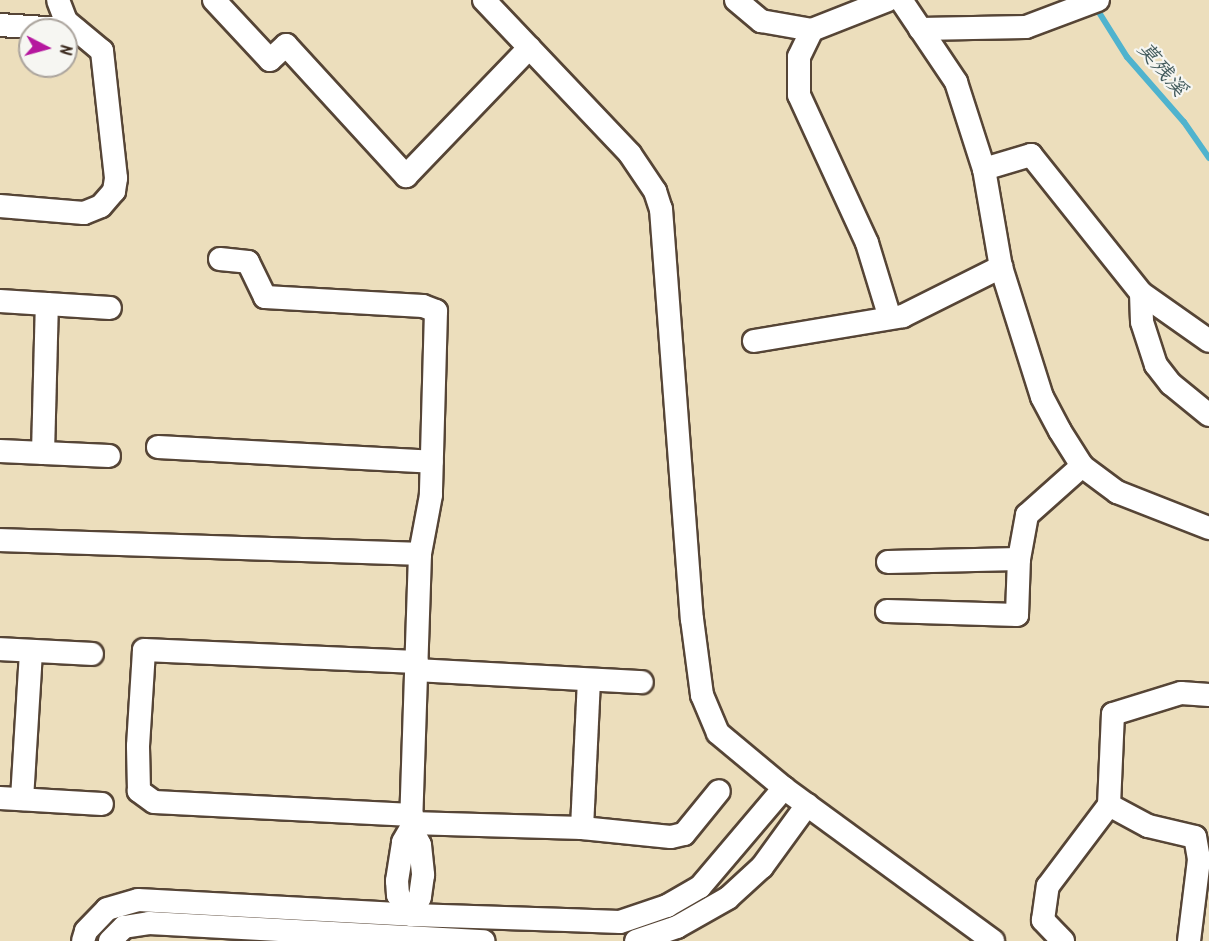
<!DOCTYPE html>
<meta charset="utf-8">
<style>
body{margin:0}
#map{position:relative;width:1209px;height:941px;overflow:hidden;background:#ecdebc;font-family:Kalam,"LXGW WenKai TC",sans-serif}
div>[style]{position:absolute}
.stream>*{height:6px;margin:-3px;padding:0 3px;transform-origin:3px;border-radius:3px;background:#4fb3ce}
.roads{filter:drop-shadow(2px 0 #564536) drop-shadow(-2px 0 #564536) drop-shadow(0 2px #564536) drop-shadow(0 -2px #564536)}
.minor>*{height:22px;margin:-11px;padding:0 11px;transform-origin:11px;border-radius:11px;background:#fff}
span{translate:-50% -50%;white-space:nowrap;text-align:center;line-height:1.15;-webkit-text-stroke:4.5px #f6f6f2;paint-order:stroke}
.water-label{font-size:21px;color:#425a5c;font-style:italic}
.north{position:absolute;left:18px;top:18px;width:60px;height:60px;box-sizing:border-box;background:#f6f6f2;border:2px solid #aba49d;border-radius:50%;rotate:96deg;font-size:16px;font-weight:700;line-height:24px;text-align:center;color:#3b2a1e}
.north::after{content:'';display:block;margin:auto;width:21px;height:27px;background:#b5179e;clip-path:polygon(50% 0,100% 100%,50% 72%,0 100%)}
</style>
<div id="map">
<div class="stream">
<div style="left:1095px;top:6px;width:60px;rotate:57.9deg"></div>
<div style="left:1127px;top:57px;width:86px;rotate:48.8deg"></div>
<div style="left:1184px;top:122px;width:44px;rotate:55.2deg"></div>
</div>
<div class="roads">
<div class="minor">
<div style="left:214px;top:0;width:82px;rotate:47deg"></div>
<div style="left:270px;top:60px;width:22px;rotate:-43deg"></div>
<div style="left:286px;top:45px;width:178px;rotate:47.5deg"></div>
<div style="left:406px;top:176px;width:178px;rotate:-46.1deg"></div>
<div style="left:484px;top:0;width:212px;rotate:46.5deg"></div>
<div style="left:630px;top:154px;width:45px;rotate:56deg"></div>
<div style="left:655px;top:191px;width:19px;rotate:72deg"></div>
<div style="left:661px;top:209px;width:411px;rotate:85.7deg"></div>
<div style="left:692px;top:619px;width:77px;rotate:82.5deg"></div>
<div style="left:702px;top:695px;width:41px;rotate:67.2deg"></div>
<div style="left:718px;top:733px;width:86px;rotate:39.8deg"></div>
<div style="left:784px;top:788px;width:259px;rotate:36.2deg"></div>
<div style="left:736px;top:0;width:33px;rotate:40deg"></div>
<div style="left:761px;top:21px;width:52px;rotate:10deg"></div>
<div style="left:888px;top:0;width:82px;rotate:158.5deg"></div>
<div style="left:812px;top:30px;width:30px;rotate:116deg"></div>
<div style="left:799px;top:57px;width:38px;rotate:90deg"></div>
<div style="left:799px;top:95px;width:163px;rotate:65.3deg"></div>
<div style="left:867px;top:243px;width:78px;rotate:73deg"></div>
<div style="left:901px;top:0;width:99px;rotate:56.1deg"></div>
<div style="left:956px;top:82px;width:91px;rotate:72.2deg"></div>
<div style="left:984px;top:169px;width:99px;rotate:80.2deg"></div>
<div style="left:1001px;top:267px;width:136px;rotate:72.5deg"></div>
<div style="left:1042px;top:397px;width:38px;rotate:62deg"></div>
<div style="left:1060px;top:431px;width:41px;rotate:57.8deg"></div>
<div style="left:1082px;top:466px;width:44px;rotate:36.6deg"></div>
<div style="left:1117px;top:492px;width:99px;rotate:21.4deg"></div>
<div style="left:0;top:25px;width:76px;rotate:3.8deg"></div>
<div style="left:920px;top:29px;width:106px;rotate:-1.1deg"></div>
<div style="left:1026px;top:27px;width:77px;rotate:-20.6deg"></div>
<div style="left:984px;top:169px;width:49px;rotate:-16.6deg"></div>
<div style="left:1031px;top:155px;width:176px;rotate:51.4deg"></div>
<div style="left:1141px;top:293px;width:83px;rotate:35.2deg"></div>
<div style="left:0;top:206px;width:84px;rotate:4.8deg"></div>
<div style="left:84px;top:213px;width:18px;rotate:-22deg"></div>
<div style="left:101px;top:206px;width:20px;rotate:-49deg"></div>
<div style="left:114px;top:191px;width:13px;rotate:-81deg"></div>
<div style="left:116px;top:178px;width:128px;rotate:-96.3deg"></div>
<div style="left:102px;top:51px;width:47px;rotate:-140.2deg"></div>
<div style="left:66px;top:21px;width:22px;rotate:-111deg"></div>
<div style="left:220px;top:259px;width:28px;rotate:6deg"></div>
<div style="left:248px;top:262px;width:39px;rotate:64deg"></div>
<div style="left:265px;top:297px;width:158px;rotate:3.3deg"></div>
<div style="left:423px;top:306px;width:14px;rotate:21deg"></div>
<div style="left:436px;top:311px;width:184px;rotate:91.6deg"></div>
<div style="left:431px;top:495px;width:60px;rotate:100.6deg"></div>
<div style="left:420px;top:554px;width:274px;rotate:91.9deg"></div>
<div style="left:411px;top:828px;width:19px;rotate:62deg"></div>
<div style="left:420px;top:845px;width:30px;rotate:84deg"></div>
<div style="left:423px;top:875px;width:22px;rotate:98deg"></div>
<div style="left:420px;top:897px;width:20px;rotate:114deg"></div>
<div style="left:412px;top:915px;width:24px;rotate:-125deg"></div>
<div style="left:398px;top:895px;width:14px;rotate:-94deg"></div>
<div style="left:397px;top:881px;width:39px;rotate:-81deg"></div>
<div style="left:403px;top:842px;width:16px;rotate:-60deg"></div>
<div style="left:1141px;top:293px;width:29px;rotate:88deg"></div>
<div style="left:1142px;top:322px;width:45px;rotate:72deg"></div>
<div style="left:1156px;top:365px;width:24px;rotate:52deg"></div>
<div style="left:1171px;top:384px;width:49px;rotate:39.2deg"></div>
<div style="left:0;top:301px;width:110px;rotate:3.6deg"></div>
<div style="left:754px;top:341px;width:151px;rotate:-9.5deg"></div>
<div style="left:903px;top:316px;width:110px;rotate:-26.6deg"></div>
<div style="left:158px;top:447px;width:274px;rotate:3.1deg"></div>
<div style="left:0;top:451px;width:109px;rotate:2.6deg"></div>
<div style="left:43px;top:453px;width:149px;rotate:-88.5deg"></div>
<div style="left:0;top:540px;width:420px;rotate:1.9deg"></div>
<div style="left:888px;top:562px;width:131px;rotate:-1.3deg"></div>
<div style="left:1019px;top:559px;width:45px;rotate:-79.7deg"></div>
<div style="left:1027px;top:515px;width:74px;rotate:-41.7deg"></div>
<div style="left:887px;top:611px;width:130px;rotate:1.8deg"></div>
<div style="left:1017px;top:615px;width:56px;rotate:-88deg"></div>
<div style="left:0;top:649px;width:92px;rotate:3.1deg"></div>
<div style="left:417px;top:670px;width:225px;rotate:3.1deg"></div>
<div style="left:0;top:798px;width:102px;rotate:3.4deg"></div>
<div style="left:22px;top:799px;width:148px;rotate:-86.5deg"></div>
<div style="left:412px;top:815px;width:258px;rotate:-177.1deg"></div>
<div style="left:154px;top:802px;width:19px;rotate:-144deg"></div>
<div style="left:139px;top:791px;width:45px;rotate:-91.3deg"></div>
<div style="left:138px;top:746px;width:96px;rotate:-86.4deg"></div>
<div style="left:144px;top:650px;width:273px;rotate:2.5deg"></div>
<div style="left:411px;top:823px;width:171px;rotate:1.7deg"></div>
<div style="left:582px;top:828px;width:89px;rotate:5.8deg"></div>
<div style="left:671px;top:837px;width:13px;rotate:-13deg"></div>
<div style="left:684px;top:834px;width:55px;rotate:-50.9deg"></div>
<div style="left:582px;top:828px;width:148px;rotate:-87.3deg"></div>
<div style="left:83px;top:941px;width:10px;rotate:-73deg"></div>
<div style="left:86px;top:931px;width:30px;rotate:-46deg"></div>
<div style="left:107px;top:909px;width:32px;rotate:-16deg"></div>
<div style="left:138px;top:900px;width:274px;rotate:3.1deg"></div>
<div style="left:412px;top:915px;width:208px;rotate:1.9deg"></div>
<div style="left:620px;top:922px;width:50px;rotate:-18.8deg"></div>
<div style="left:667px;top:906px;width:38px;rotate:-30deg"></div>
<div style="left:700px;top:887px;width:130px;rotate:-49.7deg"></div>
<div style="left:110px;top:941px;width:20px;rotate:-45deg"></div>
<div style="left:124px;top:927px;width:25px;rotate:-9deg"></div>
<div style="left:149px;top:923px;width:335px;rotate:3.1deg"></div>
<div style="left:636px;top:941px;width:43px;rotate:-18.9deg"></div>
<div style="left:677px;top:927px;width:59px;rotate:-29.6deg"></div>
<div style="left:728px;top:898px;width:46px;rotate:-42.4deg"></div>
<div style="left:762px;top:867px;width:77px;rotate:-54deg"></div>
<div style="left:1063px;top:941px;width:29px;rotate:-134deg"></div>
<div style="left:1043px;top:920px;width:34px;rotate:-82deg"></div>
<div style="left:1048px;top:886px;width:101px;rotate:-53deg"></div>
<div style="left:1189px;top:941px;width:83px;rotate:-83deg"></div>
<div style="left:1199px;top:859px;width:22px;rotate:-100deg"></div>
<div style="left:1195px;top:837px;width:48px;rotate:-166.8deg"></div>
<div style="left:1148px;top:826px;width:44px;rotate:-151.7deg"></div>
<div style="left:1109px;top:805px;width:91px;rotate:-87.5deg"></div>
<div style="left:1113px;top:714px;width:71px;rotate:-17.2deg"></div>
<div style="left:1181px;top:693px;width:28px;rotate:4deg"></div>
</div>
</div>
<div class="water-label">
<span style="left:1161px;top:70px;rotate:50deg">莫残溪</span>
</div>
<div class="north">N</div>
</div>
